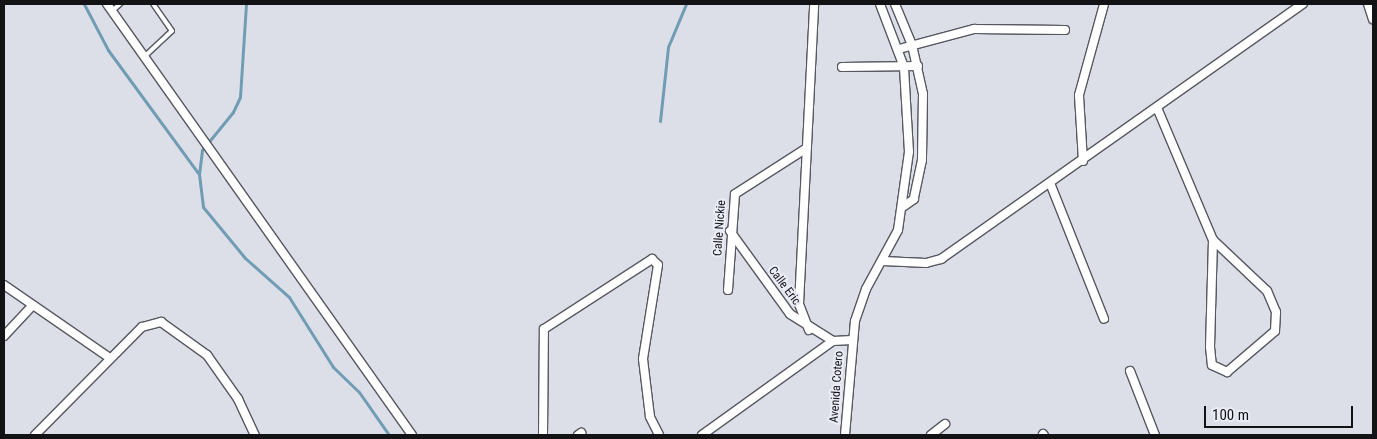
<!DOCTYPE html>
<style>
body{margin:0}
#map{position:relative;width:1377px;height:439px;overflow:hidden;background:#dddfe8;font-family:"Roboto Condensed",sans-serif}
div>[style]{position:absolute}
.stream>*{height:3px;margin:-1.5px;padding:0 1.5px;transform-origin:1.5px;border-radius:1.5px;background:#709cb4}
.roads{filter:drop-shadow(1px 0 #565860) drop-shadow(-1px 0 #565860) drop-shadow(0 1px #565860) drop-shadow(0 -1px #565860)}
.service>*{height:4px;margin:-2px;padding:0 2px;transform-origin:2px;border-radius:2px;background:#fff}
.minor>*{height:8px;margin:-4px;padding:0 4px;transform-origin:4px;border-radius:4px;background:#fff}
span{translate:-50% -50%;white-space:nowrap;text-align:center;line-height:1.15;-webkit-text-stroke:4px #eaecf6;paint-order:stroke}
.street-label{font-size:12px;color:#131316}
.frame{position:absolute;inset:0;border:5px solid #131316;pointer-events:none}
.scale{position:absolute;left:1204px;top:406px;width:149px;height:22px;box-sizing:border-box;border:2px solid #131316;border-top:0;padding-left:6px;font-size:15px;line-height:18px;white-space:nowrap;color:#131316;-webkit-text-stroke:4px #eaecf6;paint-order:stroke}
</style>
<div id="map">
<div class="stream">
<div style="left:84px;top:4px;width:52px;rotate:62.4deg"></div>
<div style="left:108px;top:50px;width:152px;rotate:53.8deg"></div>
<div style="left:246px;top:4px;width:93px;rotate:93.7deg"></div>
<div style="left:240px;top:97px;width:17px;rotate:115deg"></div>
<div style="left:233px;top:112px;width:49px;rotate:129.2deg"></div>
<div style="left:202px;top:150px;width:24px;rotate:97deg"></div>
<div style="left:199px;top:174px;width:33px;rotate:83deg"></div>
<div style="left:203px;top:207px;width:66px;rotate:50.5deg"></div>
<div style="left:245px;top:258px;width:59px;rotate:41.6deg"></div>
<div style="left:289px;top:297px;width:83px;rotate:57.8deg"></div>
<div style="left:333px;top:367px;width:36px;rotate:44deg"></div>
<div style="left:359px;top:392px;width:52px;rotate:55.1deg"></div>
<div style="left:660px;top:121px;width:74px;rotate:-83.8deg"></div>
<div style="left:668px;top:47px;width:47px;rotate:-67.3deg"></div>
</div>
<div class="roads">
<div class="service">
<div style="left:112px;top:11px;width:11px;rotate:-41deg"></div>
<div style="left:144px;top:57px;width:38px;rotate:-43deg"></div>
<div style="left:172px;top:31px;width:33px;rotate:-125deg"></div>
</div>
<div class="minor">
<div style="left:107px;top:4px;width:528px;rotate:54.71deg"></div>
<div style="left:895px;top:4px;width:44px;rotate:67.5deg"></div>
<div style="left:912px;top:45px;width:50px;rotate:77.3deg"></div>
<div style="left:923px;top:94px;width:66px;rotate:90.9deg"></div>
<div style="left:922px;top:160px;width:40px;rotate:102deg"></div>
<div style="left:914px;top:199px;width:12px;rotate:145deg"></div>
<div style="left:1368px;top:4px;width:16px;rotate:72deg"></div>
<div style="left:899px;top:49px;width:78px;rotate:-14.9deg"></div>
<div style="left:974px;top:29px;width:91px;rotate:0.6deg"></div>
<div style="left:842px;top:67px;width:76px;rotate:-0.8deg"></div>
<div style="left:1158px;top:110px;width:141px;rotate:67.1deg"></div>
<div style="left:1213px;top:240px;width:107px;rotate:91.6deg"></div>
<div style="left:1210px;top:347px;width:18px;rotate:84deg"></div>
<div style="left:1212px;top:365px;width:17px;rotate:25deg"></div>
<div style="left:1227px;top:372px;width:63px;rotate:-40.5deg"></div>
<div style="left:1275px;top:331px;width:19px;rotate:-87deg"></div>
<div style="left:1276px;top:312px;width:23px;rotate:-113deg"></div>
<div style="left:1267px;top:291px;width:74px;rotate:-136.6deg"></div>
<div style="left:1083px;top:161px;width:66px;rotate:-93.5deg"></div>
<div style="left:1079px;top:95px;width:94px;rotate:-74.6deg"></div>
<div style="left:1050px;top:183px;width:146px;rotate:68.3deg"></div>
<div style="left:730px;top:231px;width:102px;rotate:54.1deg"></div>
<div style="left:790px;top:314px;width:51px;rotate:32.1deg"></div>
<div style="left:883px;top:261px;width:43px;rotate:2.7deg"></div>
<div style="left:926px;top:263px;width:16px;rotate:-15deg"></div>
<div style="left:941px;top:259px;width:443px;rotate:-35.2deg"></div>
<div style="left:4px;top:285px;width:129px;rotate:34.6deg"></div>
<div style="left:728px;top:290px;width:96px;rotate:-85.8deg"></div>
<div style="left:735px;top:194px;width:85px;rotate:-32.6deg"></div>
<div style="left:809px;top:330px;width:28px;rotate:-111deg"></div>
<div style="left:799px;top:304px;width:300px;rotate:-87.1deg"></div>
<div style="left:4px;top:336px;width:42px;rotate:-46.9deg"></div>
<div style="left:1130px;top:371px;width:69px;rotate:68.7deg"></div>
<div style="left:1043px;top:434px;width:1px;rotate:45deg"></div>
<div style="left:35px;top:435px;width:152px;rotate:-45.3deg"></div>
<div style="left:142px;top:327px;width:20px;rotate:-15deg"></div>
<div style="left:161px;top:322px;width:57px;rotate:35.7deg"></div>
<div style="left:207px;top:355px;width:54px;rotate:54.8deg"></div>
<div style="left:238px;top:399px;width:40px;rotate:65deg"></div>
<div style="left:543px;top:435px;width:106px;rotate:-89.5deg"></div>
<div style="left:544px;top:329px;width:129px;rotate:-32.9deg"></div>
<div style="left:652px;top:259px;width:8px;rotate:45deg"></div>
<div style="left:658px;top:265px;width:95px;rotate:99.1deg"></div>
<div style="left:643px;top:359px;width:58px;rotate:83.1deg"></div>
<div style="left:650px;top:417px;width:20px;rotate:63deg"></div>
<div style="left:578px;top:435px;width:4px;rotate:-34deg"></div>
<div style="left:702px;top:435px;width:161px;rotate:-35.7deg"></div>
<div style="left:833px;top:341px;width:19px;rotate:-3deg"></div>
<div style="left:845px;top:435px;width:114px;rotate:-85deg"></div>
<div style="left:855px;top:321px;width:34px;rotate:-71deg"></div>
<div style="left:866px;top:289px;width:67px;rotate:-61.5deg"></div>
<div style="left:898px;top:230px;width:79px;rotate:-82deg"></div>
<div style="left:909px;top:152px;width:85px;rotate:-93.4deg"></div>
<div style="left:904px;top:67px;width:67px;rotate:-110.9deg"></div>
<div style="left:931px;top:435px;width:18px;rotate:-38deg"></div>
</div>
</div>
<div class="street-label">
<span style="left:720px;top:228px;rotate:-86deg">Calle Nickie</span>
<span style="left:784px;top:286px;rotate:53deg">Calle Eric</span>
<span style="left:837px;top:387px;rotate:-86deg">Avenida Cotero</span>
</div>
<div class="frame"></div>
<div class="scale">100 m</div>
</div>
